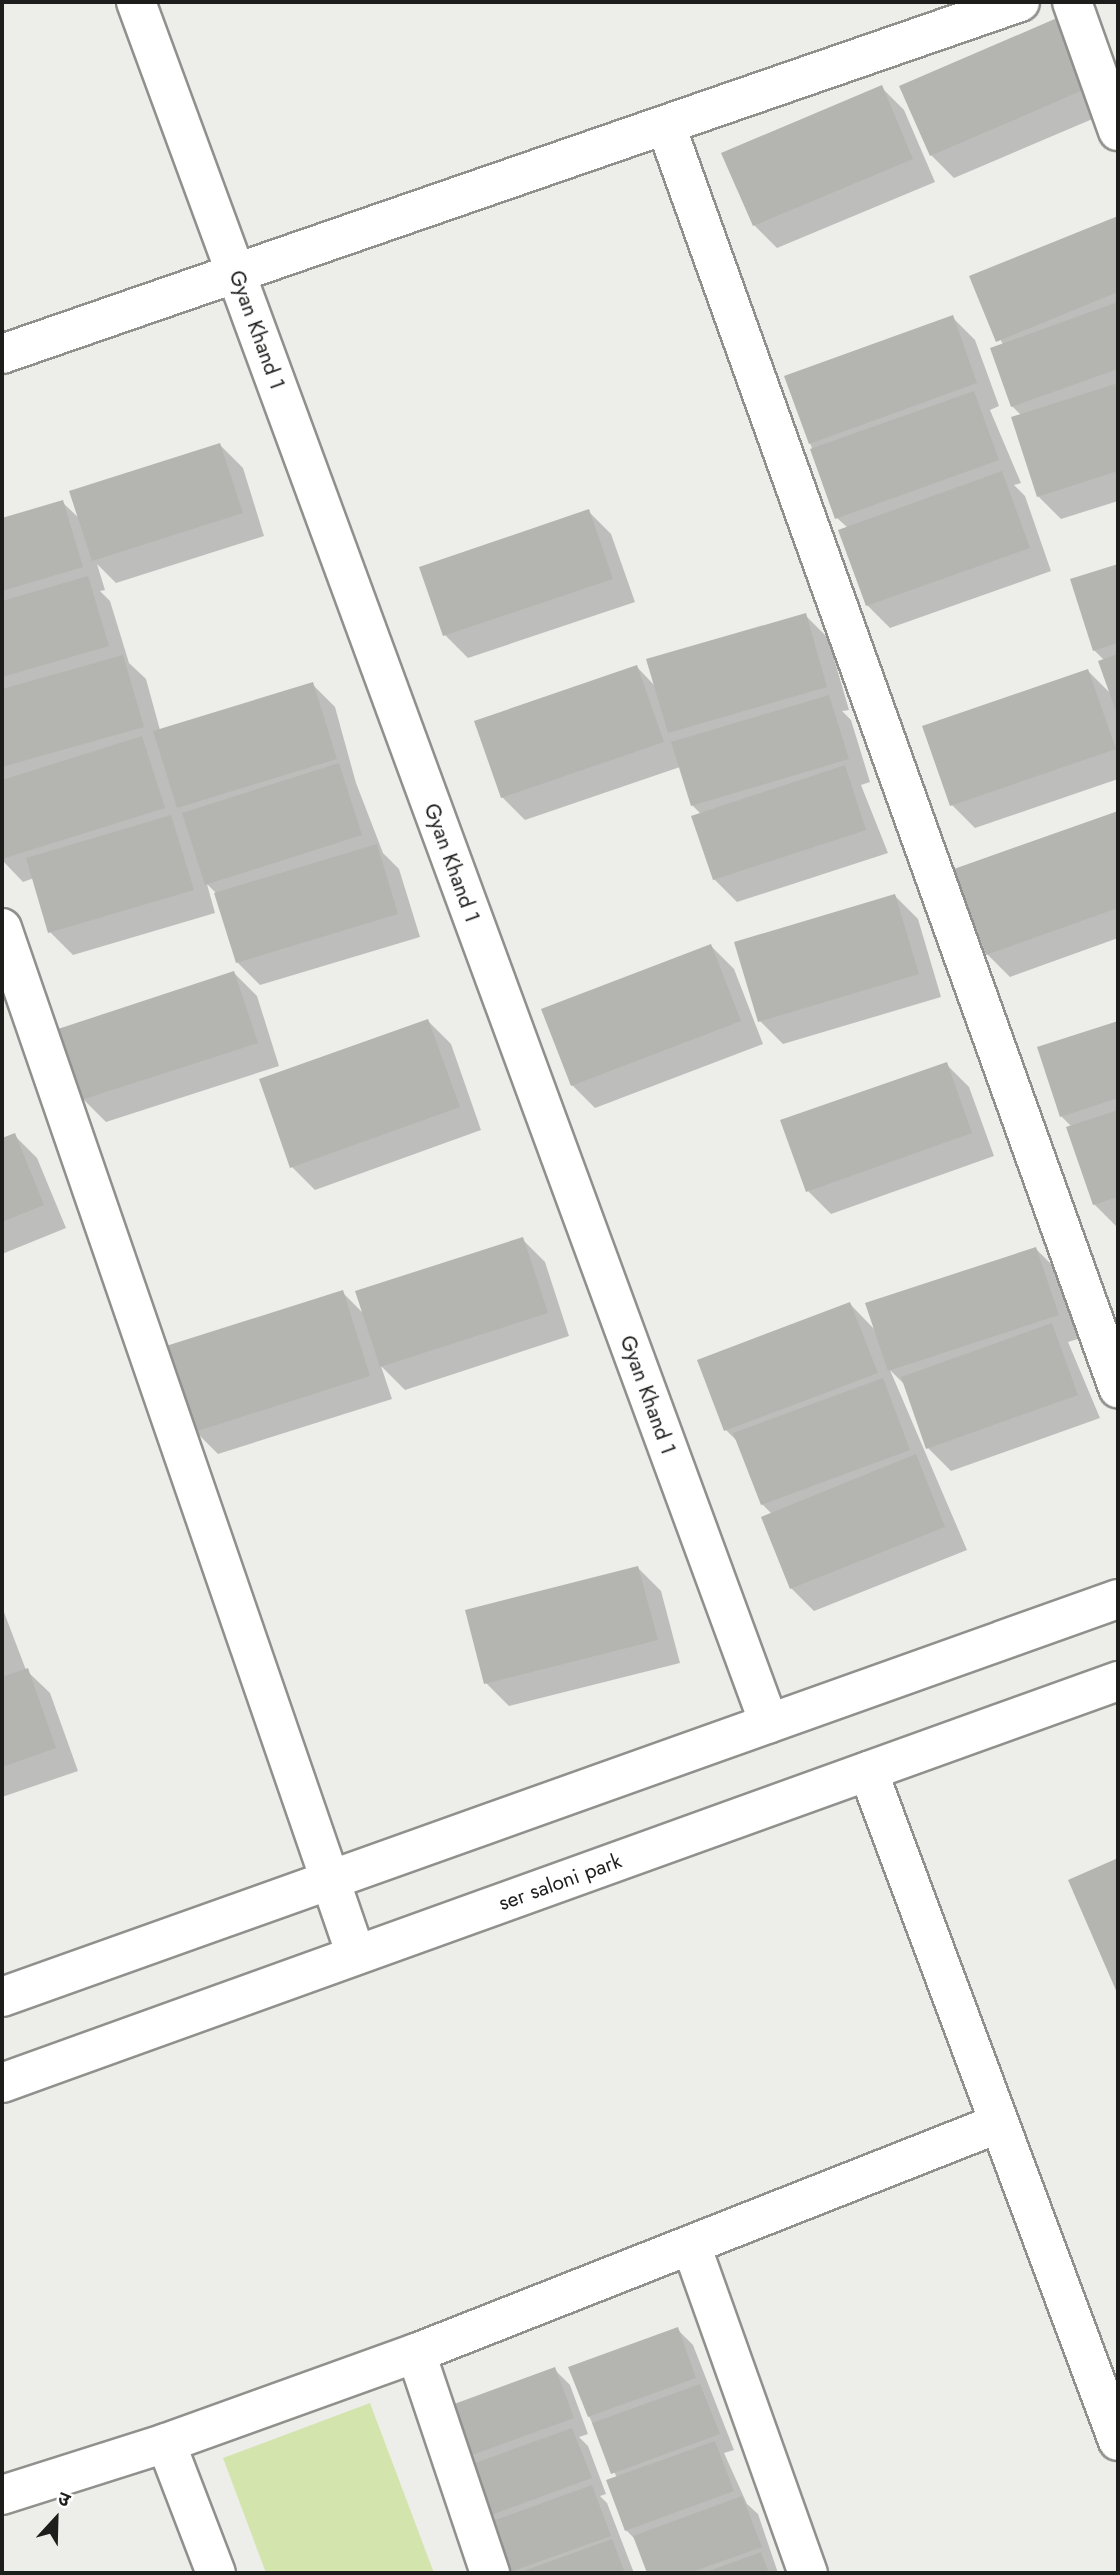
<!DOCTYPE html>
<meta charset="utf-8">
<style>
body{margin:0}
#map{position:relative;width:1120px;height:2575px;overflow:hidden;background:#edeeea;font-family:Jost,"Noto Sans Devanagari",sans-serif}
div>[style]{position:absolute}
.green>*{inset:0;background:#d3e4ad}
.shadow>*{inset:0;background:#0003}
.building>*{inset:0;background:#b4b5b1}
.roads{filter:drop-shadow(2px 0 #90918d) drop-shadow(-2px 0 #90918d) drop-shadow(0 2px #90918d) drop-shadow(0 -2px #90918d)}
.minor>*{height:38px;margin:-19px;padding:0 19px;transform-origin:19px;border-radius:19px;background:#fff}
.tertiary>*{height:38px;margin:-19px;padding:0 19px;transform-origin:19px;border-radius:19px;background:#fff}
span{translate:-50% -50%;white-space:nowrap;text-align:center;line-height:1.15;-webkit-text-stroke:7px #fff;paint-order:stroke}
.street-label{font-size:21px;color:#1d1e1c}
.frame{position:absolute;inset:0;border:4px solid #1d1e1c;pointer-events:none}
.north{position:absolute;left:21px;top:2484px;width:70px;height:70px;-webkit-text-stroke:5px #fff;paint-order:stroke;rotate:22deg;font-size:19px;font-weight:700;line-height:28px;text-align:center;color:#1d1e1c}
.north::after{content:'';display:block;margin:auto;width:24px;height:32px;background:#1d1e1c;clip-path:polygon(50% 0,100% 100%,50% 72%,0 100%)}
</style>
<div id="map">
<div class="green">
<div style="clip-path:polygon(370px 2403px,434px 2573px,266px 2573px,223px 2458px)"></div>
</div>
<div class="shadow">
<div style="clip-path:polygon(1080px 43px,1109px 112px,954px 178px,931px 155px)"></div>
<div style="clip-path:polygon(881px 87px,904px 110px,935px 182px,777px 248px,754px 225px)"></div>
<div style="clip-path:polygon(1118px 218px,1118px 501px,1061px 519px,1038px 496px,1022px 416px,1012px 406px,1003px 345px,972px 277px)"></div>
<div style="clip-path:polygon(952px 317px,975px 340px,999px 406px,990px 410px,1021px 483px,1014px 485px,1025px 496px,1051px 571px,890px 628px,867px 605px,848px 528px,837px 518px,810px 443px)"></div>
<div style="clip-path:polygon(220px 445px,243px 468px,264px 536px,116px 583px,97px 564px,105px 590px,100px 591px,110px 601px,129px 663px,146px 679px,160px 730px,312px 684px,335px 707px,356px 783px,383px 853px,399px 869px,420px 937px,260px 985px,237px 962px,216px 893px,207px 884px,215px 913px,73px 955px,50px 932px,34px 878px,23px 882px,2px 860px,2px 520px,62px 502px,81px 520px)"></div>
<div style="clip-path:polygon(588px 511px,611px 534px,635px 602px,468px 658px,445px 635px)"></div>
<div style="clip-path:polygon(1118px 566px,1118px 779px,975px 828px,952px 805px,1088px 671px,1112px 695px,1105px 661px,1094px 650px,1072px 581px)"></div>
<div style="clip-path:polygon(805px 615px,828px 638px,849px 710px,842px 711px,851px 720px,870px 782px,861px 785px,888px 853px,737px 902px,714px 879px,701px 814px,692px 805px,680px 767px,525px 820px,502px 797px,637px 667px,655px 686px)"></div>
<div style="clip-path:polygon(1118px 813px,1118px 938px,1010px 977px,987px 954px,957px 870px)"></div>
<div style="clip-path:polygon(895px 896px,918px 919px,941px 997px,783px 1044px,760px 1021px)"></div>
<div style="clip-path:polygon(711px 946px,734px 969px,763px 1044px,595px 1108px,572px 1085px)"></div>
<div style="clip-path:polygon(234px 973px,257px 996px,279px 1066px,106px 1122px,83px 1099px)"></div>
<div style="clip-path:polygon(428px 1021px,451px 1044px,481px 1130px,315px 1190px,292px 1167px)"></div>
<div style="clip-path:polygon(1118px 1023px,1118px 1227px,1117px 1227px,1094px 1204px,1072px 1127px,1061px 1116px,1040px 1048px)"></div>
<div style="clip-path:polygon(946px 1064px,969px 1087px,994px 1156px,831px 1214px,808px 1191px)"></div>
<div style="clip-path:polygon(14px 1135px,37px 1158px,66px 1228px,2px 1254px,2px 1140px)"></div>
<div style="clip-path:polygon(522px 1239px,545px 1262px,569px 1336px,405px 1390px,381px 1366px,392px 1399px,218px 1454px,195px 1431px,342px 1292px,365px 1315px)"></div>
<div style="clip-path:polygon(1036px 1249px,1059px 1272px,1081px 1338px,1068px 1342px,1100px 1418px,951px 1471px,928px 1448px,906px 1386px,890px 1370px,967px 1550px,814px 1611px,791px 1588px,772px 1514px,762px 1504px,739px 1443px,726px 1430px,850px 1304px,876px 1331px)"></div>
<div style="clip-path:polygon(638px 1568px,661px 1591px,680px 1663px,509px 1706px,486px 1683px)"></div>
<div style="clip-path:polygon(2px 1607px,26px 1670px,50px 1693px,78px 1771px,2px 1797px)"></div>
<div style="clip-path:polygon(1118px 1860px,1118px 1990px,1070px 1880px)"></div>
<div style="clip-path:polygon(677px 2329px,693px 2345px,734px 2450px,724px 2453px,747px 2504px,758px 2514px,778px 2573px,649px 2573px,638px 2542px,626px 2530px,617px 2478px,589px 2416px)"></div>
<div style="clip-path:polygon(554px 2369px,570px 2385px,588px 2434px,579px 2437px,588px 2446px,606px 2494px,600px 2496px,607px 2503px,634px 2573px,503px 2573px,466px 2457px)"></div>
</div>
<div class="building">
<div style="clip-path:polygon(1057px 18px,1088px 88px,930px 156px,899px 86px)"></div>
<div style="clip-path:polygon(882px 85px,913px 159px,753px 226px,721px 153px)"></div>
<div style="clip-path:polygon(1118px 216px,1118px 292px,996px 342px,969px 276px)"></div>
<div style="clip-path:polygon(1118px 302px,1118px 369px,1011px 407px,990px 348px)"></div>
<div style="clip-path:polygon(953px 315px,977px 383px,809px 444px,784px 376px)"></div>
<div style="clip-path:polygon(1118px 383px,1118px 471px,1037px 497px,1011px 417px)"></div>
<div style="clip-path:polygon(974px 391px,999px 460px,835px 519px,810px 449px)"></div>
<div style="clip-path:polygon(220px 443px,243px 513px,92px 561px,69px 491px)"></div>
<div style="clip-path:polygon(1002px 471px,1030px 548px,866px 606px,838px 530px)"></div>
<div style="clip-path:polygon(63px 500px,83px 567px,2px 591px,2px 518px)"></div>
<div style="clip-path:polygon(589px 509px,613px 579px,443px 636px,419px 567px)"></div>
<div style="clip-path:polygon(1118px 564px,1118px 643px,1093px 651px,1070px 579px)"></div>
<div style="clip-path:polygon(88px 576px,109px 646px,2px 677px,2px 601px)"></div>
<div style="clip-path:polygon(806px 613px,827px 687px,668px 733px,646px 659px)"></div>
<div style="clip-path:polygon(1118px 654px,1118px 717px,1098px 661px)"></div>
<div style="clip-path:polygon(123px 655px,144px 727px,2px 767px,2px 689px)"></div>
<div style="clip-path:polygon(637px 665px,664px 742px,501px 798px,474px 721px)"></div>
<div style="clip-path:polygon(1088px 669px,1116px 749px,950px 806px,922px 726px)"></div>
<div style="clip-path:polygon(313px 682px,337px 759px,177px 808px,153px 731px)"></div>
<div style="clip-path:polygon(829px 695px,849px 759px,691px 806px,671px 742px)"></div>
<div style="clip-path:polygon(142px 736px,165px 808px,2px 859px,2px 780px)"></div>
<div style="clip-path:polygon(339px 763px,362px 835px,205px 885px,182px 813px)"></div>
<div style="clip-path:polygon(845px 765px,866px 830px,713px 880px,691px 816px)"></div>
<div style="clip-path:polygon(1118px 811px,1118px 908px,986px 955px,954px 869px)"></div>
<div style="clip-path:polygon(171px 815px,194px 890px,48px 933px,26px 858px)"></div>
<div style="clip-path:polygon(377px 844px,398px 914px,236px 963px,214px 893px)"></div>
<div style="clip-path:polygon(895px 894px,919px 974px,758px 1022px,734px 942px)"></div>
<div style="clip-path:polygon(711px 944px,741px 1021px,571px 1086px,541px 1009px)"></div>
<div style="clip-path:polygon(234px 971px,258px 1043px,81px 1100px,58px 1029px)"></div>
<div style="clip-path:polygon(428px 1019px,460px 1107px,290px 1168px,259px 1079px)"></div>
<div style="clip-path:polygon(1118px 1021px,1118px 1098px,1060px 1117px,1037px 1047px)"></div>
<div style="clip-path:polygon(947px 1062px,972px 1133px,806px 1192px,780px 1120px)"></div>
<div style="clip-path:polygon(1118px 1110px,1118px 1197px,1093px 1205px,1066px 1127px)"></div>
<div style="clip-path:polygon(15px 1133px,44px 1205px,2px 1222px,2px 1138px)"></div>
<div style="clip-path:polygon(523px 1237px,548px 1313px,380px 1367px,355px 1291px)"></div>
<div style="clip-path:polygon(1036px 1247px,1059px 1315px,888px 1371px,865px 1303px)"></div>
<div style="clip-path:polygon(343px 1290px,370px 1376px,194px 1432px,166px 1346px)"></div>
<div style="clip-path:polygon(850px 1302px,878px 1373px,724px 1431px,697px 1360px)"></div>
<div style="clip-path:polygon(1052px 1323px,1078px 1395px,926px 1449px,901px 1377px)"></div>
<div style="clip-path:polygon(883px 1378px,910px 1450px,761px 1505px,733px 1433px)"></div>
<div style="clip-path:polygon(916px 1454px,945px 1527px,790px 1589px,761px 1517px)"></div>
<div style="clip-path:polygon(638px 1566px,658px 1640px,484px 1684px,465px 1610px)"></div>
<div style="clip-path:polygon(28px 1668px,56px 1748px,2px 1767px,2px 1677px)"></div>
<div style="clip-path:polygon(1118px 1858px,1118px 1995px,1068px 1880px)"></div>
<div style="clip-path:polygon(678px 2327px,696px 2378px,588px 2417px,568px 2367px)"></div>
<div style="clip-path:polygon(555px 2367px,574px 2418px,464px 2458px,446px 2407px)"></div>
<div style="clip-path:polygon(700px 2384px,720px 2434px,611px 2474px,592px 2423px)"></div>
<div style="clip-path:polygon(572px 2428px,592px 2478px,483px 2518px,464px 2467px)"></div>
<div style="clip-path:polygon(715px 2441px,734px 2491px,625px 2531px,606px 2480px)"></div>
<div style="clip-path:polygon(592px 2485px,611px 2536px,507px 2573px,482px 2525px)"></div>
<div style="clip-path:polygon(742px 2496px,762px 2547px,689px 2573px,647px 2573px,633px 2536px)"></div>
<div style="clip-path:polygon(612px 2539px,625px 2573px,518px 2573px)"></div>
<div style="clip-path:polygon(761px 2552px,769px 2573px,703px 2573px)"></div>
</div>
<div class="roads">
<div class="minor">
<div style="left:136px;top:2px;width:1834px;rotate:69.81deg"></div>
<div style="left:1072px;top:2px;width:137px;rotate:70.4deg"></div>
<div style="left:666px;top:126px;width:1341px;rotate:70.29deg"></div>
<div style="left:2px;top:354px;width:1077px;rotate:-19.07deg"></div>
<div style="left:2px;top:928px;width:1086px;rotate:70.98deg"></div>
<div style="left:868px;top:1771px;width:715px;rotate:69.54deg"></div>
<div style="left:691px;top:2245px;width:348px;rotate:70.4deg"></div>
<div style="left:416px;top:2353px;width:232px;rotate:71.4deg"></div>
<div style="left:166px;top:2443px;width:139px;rotate:69deg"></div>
<div style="left:2px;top:2495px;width:172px;rotate:-17.6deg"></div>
<div style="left:166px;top:2443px;width:266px;rotate:-19.8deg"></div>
<div style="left:416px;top:2353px;width:625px;rotate:-21.51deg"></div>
</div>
<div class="tertiary">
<div style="left:2px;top:1997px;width:1185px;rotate:-19.63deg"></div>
<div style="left:2px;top:2083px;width:1186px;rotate:-19.81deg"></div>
</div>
</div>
<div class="street-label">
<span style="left:257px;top:330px;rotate:70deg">Gyan Khand 1</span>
<span style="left:452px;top:863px;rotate:70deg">Gyan Khand 1</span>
<span style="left:648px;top:1395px;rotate:70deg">Gyan Khand 1</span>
<span style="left:560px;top:1882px;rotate:-20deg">ser saloni park</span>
</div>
<div class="frame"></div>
<div class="north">उ</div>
</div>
